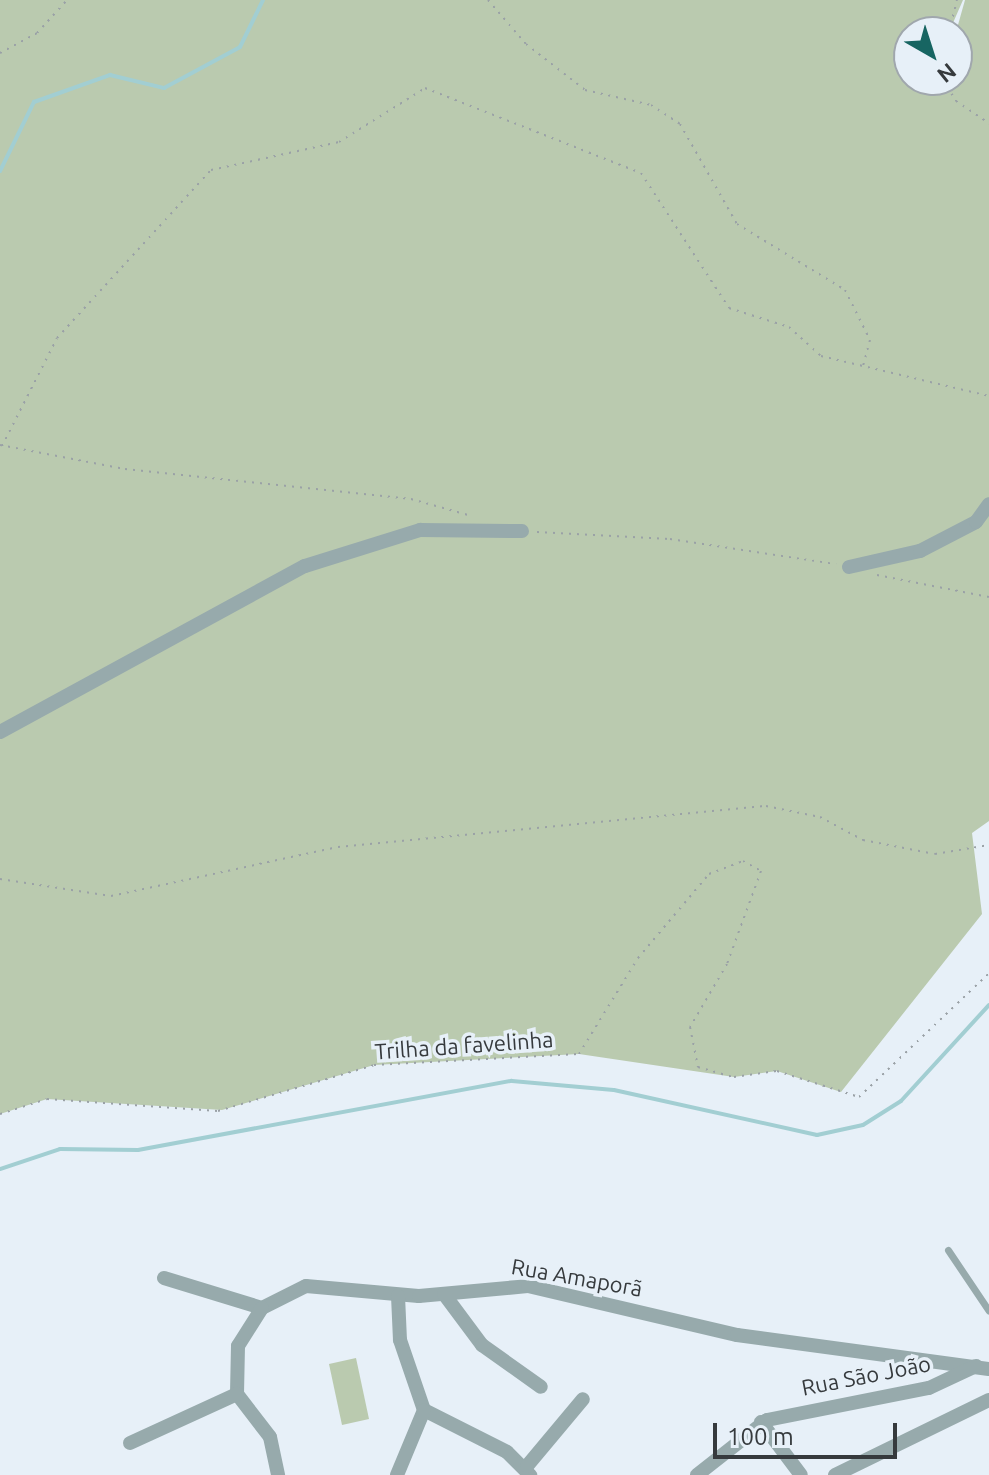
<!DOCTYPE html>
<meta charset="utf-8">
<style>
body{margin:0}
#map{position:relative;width:989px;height:1475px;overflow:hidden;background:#e7f0f8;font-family:Ubuntu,sans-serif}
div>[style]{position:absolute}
.green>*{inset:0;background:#bacaaf}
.stream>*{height:4px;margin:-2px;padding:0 2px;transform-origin:2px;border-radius:2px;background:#a2ced2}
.path>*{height:2px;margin-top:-1px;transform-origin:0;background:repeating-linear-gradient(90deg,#9aa1a6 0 2px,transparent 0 8px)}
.lane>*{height:7px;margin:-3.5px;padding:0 3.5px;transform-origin:3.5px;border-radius:3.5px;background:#97aaac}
.street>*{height:14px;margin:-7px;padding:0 7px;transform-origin:7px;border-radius:7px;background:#97aaac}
span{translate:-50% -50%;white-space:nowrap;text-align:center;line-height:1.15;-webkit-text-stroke:7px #e7f0f8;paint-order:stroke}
.street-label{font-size:22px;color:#363a3d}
.north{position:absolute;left:893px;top:16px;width:80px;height:80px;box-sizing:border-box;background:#e7f0f8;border:2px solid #a0a7ad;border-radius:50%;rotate:141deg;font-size:22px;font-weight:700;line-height:32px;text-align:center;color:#363a3d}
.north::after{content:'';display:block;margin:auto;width:28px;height:36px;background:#176562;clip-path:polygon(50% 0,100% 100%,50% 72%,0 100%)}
.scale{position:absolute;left:713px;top:1423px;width:184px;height:36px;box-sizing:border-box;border:4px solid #363a3d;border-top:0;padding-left:10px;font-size:24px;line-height:28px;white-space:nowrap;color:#363a3d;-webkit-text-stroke:6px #e7f0f8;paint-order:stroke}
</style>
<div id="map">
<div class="green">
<div style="clip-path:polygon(0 0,963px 0,949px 32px,909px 32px,909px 80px,944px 84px,957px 80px,956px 32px,965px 0,989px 0,989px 821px,972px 833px,982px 914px,841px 1092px,777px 1071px,734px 1077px,579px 1054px,374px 1065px,222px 1110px,47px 1099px,0 1114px)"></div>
<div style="clip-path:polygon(356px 1358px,369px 1419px,342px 1425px,329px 1364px)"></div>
</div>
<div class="stream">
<div style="left:0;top:171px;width:77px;rotate:-63.8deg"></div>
<div style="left:34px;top:102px;width:81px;rotate:-19.6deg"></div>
<div style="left:110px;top:75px;width:56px;rotate:13.5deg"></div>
<div style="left:164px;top:88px;width:86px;rotate:-28.3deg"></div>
<div style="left:240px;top:47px;width:52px;rotate:-63.9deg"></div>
<div style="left:0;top:1169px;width:63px;rotate:-18.4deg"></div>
<div style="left:60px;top:1149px;width:78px;rotate:0.7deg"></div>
<div style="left:138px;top:1150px;width:380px;rotate:-10.5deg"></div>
<div style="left:512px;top:1081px;width:102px;rotate:5deg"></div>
<div style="left:614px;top:1090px;width:208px;rotate:12.5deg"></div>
<div style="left:817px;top:1135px;width:47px;rotate:-12.3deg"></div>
<div style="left:863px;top:1125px;width:45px;rotate:-32.3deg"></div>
<div style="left:901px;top:1101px;width:130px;rotate:-47.5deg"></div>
</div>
<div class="path">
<div style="left:488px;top:0;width:58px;rotate:49.2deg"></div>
<div style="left:526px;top:44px;width:75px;rotate:37.9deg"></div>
<div style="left:585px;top:90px;width:68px;rotate:12.8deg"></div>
<div style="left:651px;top:105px;width:35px;rotate:33deg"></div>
<div style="left:680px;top:124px;width:115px;rotate:60.3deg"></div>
<div style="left:737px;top:224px;width:127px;rotate:31.4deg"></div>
<div style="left:845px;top:290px;width:56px;rotate:63.4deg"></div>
<div style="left:870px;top:340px;width:27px;rotate:105deg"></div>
<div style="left:949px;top:32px;width:33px;rotate:-76deg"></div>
<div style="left:0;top:53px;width:42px;rotate:-28.4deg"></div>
<div style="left:37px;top:33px;width:45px;rotate:-47.7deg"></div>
<div style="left:943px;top:80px;width:25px;rotate:58deg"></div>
<div style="left:956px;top:101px;width:40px;rotate:34deg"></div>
<div style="left:0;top:445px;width:127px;rotate:10.9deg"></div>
<div style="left:125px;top:469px;width:288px;rotate:6deg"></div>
<div style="left:411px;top:499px;width:63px;rotate:15.6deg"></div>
<div style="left:2px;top:446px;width:121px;rotate:-63deg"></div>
<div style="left:57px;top:338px;width:228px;rotate:-47.5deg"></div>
<div style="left:211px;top:170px;width:131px;rotate:-12.3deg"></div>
<div style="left:339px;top:142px;width:102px;rotate:-32.1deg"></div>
<div style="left:425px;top:88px;width:232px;rotate:21.5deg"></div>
<div style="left:641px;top:173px;width:161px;rotate:56.9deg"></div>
<div style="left:729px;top:308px;width:63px;rotate:17.6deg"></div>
<div style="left:789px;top:327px;width:43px;rotate:42.2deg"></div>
<div style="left:821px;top:356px;width:173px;rotate:13.4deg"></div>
<div style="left:537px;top:532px;width:133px;rotate:3deg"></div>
<div style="left:670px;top:539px;width:168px;rotate:8.6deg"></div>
<div style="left:877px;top:575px;width:114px;rotate:11.1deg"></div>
<div style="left:0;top:879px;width:112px;rotate:8.7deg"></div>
<div style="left:111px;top:896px;width:232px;rotate:-12.2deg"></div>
<div style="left:338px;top:847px;width:430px;rotate:-5.5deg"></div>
<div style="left:766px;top:806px;width:55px;rotate:11.5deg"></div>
<div style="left:820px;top:817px;width:49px;rotate:28.1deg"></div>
<div style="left:863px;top:840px;width:73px;rotate:11deg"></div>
<div style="left:935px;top:854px;width:55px;rotate:-9.5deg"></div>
<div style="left:0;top:1114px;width:49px;rotate:-17.7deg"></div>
<div style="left:47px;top:1099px;width:171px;rotate:4deg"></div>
<div style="left:218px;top:1111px;width:163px;rotate:-16.4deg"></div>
<div style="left:374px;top:1065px;width:205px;rotate:-3.1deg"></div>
<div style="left:579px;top:1054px;width:113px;rotate:-58.4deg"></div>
<div style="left:638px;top:958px;width:110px;rotate:-49.8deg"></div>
<div style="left:709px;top:874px;width:36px;rotate:-21deg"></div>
<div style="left:743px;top:861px;width:21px;rotate:29deg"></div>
<div style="left:761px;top:871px;width:99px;rotate:110.1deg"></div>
<div style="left:727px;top:964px;width:73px;rotate:120.4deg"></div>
<div style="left:690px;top:1027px;width:41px;rotate:78.7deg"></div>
<div style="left:698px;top:1067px;width:37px;rotate:16deg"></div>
<div style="left:734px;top:1077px;width:43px;rotate:-7.9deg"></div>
<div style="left:777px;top:1071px;width:86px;rotate:17.6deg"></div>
<div style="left:859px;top:1097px;width:180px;rotate:-43.6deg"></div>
</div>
<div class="lane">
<div style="left:948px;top:1250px;width:73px;rotate:56.1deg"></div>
</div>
<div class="street">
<div style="left:849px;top:567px;width:73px;rotate:-12.7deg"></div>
<div style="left:920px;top:551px;width:63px;rotate:-27.4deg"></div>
<div style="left:976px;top:522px;width:22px;rotate:-54deg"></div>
<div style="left:0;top:732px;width:347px;rotate:-28.6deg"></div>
<div style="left:305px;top:566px;width:121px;rotate:-17.4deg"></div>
<div style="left:420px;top:530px;width:102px;rotate:0.6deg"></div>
<div style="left:164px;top:1278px;width:102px;rotate:17deg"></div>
<div style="left:262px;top:1308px;width:49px;rotate:-26.6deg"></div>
<div style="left:306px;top:1286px;width:113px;rotate:5.1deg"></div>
<div style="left:419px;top:1296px;width:109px;rotate:-5.2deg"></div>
<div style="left:528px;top:1286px;width:215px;rotate:13.2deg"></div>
<div style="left:737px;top:1335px;width:254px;rotate:7.7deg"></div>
<div style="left:444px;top:1294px;width:64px;rotate:53.3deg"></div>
<div style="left:482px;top:1345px;width:72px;rotate:35.4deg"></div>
<div style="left:398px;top:1296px;width:44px;rotate:87.4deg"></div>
<div style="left:400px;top:1340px;width:74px;rotate:71.1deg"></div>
<div style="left:424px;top:1410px;width:93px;rotate:26.8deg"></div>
<div style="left:507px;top:1452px;width:33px;rotate:45deg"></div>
<div style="left:262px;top:1308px;width:45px;rotate:122.3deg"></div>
<div style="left:238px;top:1346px;width:48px;rotate:91.2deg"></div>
<div style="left:237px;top:1394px;width:54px;rotate:52.5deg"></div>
<div style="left:270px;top:1437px;width:39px;rotate:78deg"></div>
<div style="left:761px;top:1422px;width:66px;rotate:53deg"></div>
<div style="left:130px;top:1443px;width:118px;rotate:-24.6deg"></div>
<div style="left:527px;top:1466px;width:87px;rotate:-50.1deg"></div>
<div style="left:397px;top:1475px;width:70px;rotate:-67.4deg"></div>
<div style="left:697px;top:1475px;width:89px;rotate:-38.2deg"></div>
<div style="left:767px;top:1420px;width:165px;rotate:-11.2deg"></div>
<div style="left:929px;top:1388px;width:52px;rotate:-25.1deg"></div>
<div style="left:835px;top:1475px;width:171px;rotate:-26deg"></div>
</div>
<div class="street-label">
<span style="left:464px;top:1045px;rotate:-4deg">Trilha da favelinha</span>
<span style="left:577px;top:1277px;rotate:10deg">Rua Amaporã</span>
<span style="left:866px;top:1375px;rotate:-11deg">Rua São João</span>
</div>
<div class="north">N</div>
<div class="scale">100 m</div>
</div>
